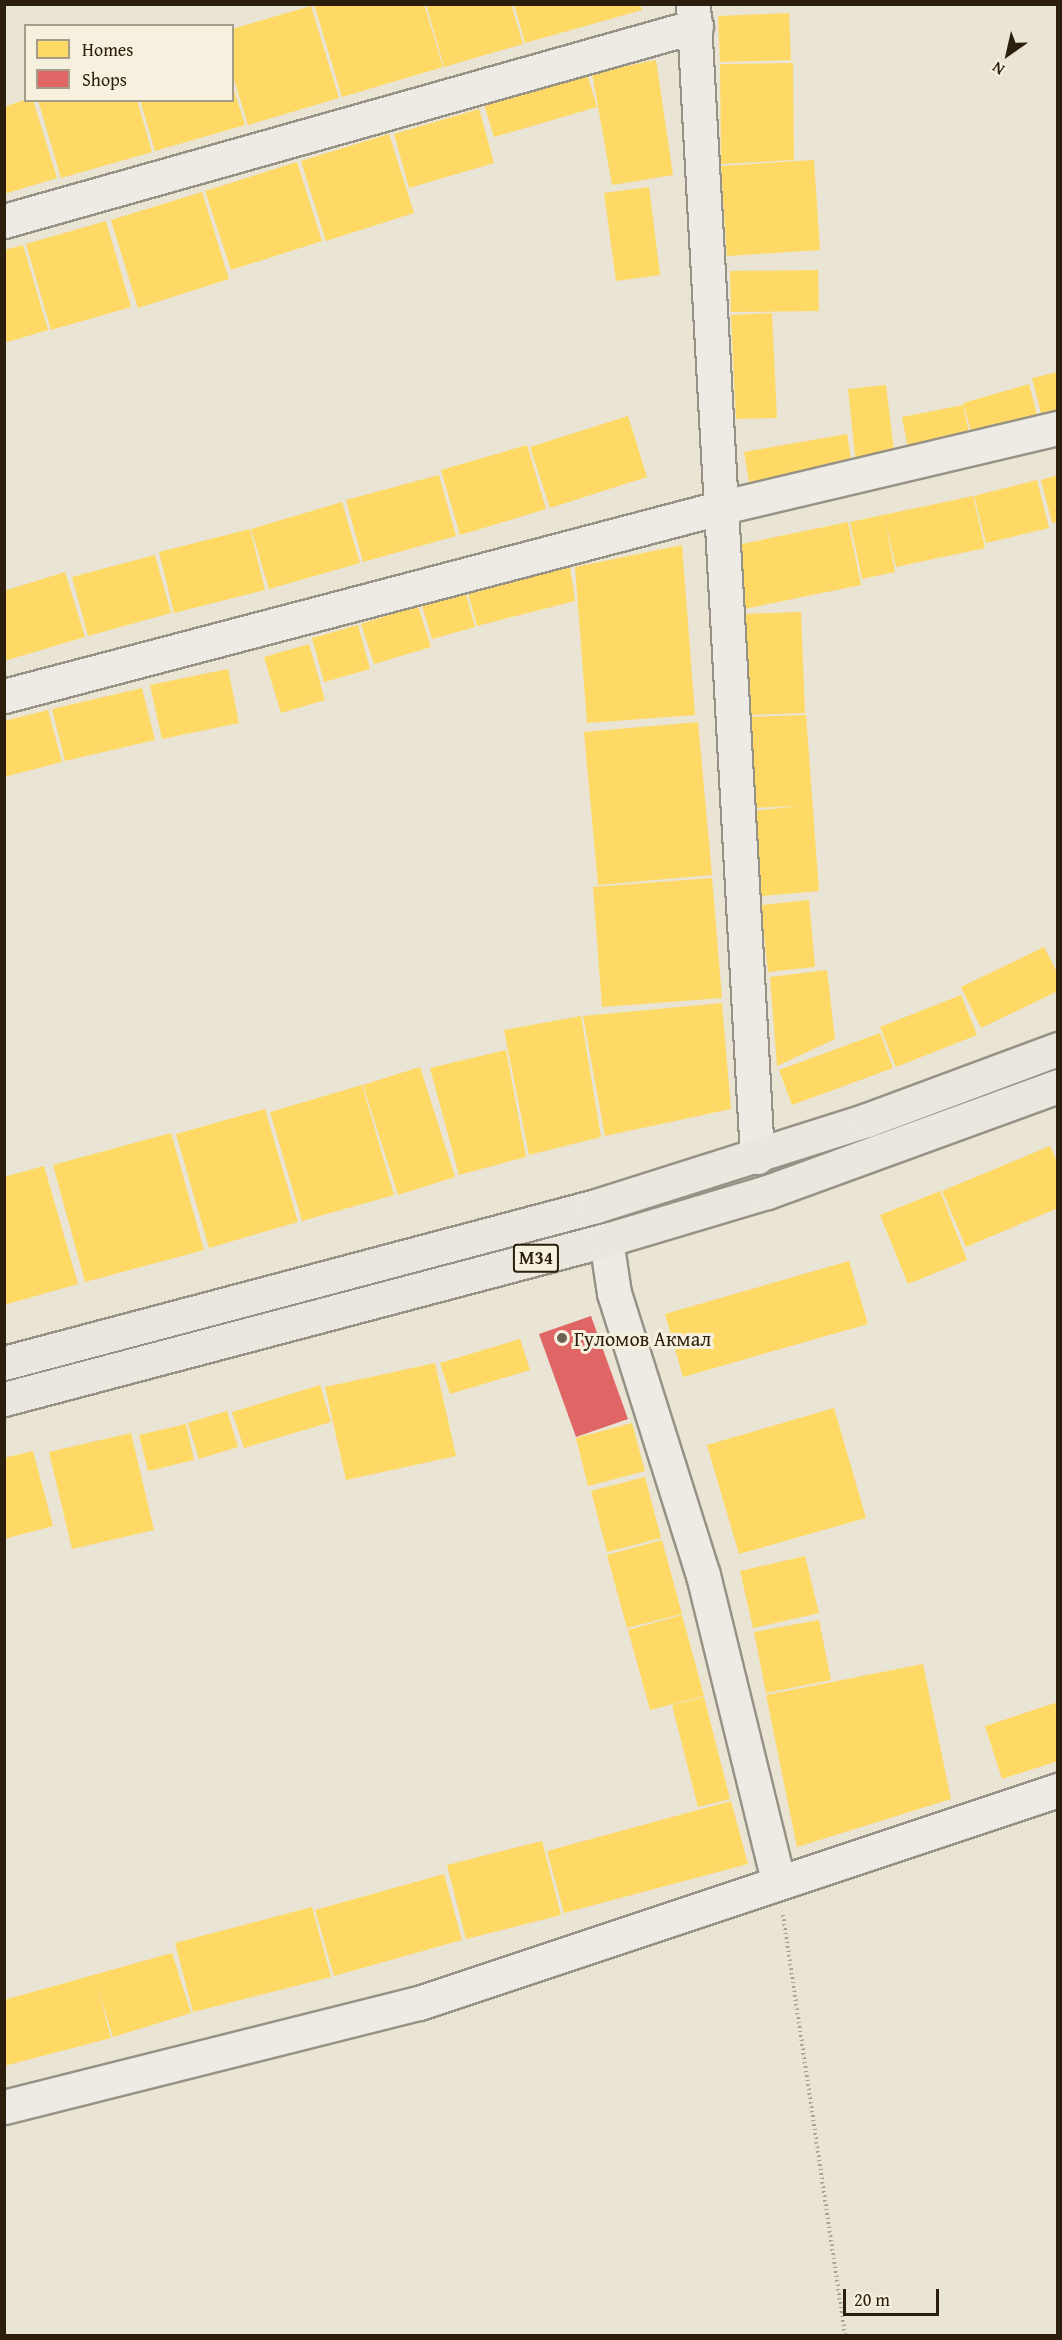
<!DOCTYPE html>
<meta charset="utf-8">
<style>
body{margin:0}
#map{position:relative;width:1062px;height:2340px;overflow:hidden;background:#e9e4d4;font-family:"Gentium Book Plus",serif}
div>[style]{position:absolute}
.homes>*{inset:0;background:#ffd966}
.shops>*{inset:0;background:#e06666}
.path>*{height:4px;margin-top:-2px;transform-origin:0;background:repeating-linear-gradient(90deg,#a8a49d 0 1.5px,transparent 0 4.5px)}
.roads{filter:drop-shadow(2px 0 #969286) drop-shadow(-2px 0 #969286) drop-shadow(0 2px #969286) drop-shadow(0 -2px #969286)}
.street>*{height:33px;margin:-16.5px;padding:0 16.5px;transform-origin:16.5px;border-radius:16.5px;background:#edebe3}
.primary>*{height:33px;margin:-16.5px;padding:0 16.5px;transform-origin:16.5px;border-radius:16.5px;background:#ebe7de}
.dots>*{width:16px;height:16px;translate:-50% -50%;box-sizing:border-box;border:3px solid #f6f0de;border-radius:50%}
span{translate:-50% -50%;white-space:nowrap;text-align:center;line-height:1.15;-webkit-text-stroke:6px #f6f0de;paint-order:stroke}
.shield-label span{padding:2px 4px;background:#f6f0de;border:2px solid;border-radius:4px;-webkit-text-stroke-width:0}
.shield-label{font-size:18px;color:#2c1e0c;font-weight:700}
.poi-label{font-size:20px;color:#2c1e0c}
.left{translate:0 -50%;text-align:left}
.frame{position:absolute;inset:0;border:6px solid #2c1e0c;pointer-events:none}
.legend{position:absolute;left:24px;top:24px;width:210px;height:78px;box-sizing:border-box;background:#f6f0de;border:2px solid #a59c8a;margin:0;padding:8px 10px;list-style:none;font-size:18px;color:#2c1e0c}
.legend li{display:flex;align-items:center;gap:12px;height:30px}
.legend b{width:30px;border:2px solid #a59c8a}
.north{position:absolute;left:978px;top:24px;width:60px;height:60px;-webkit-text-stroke:4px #f6f0de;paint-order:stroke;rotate:214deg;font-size:16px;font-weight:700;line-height:24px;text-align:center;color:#2c1e0c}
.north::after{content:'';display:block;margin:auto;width:21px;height:27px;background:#2c1e0c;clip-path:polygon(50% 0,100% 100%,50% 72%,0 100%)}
.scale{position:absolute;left:843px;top:2289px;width:96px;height:27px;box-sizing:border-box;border:3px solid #2c1e0c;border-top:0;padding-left:8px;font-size:18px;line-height:21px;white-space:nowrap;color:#2c1e0c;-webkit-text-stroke:4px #f6f0de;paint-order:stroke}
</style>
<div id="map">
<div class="homes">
<div style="clip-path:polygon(314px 4px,424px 4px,443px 67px,342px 97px)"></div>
<div style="clip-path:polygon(426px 4px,511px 4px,523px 44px,444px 67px)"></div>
<div style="clip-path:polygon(514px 4px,640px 4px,642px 10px,525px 43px)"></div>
<div style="clip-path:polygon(311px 6px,339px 98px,248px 125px,232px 73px,232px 29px)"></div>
<div style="clip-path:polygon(789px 13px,791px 60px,720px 62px,718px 16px)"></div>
<div style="clip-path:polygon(656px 60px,673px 175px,612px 185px,592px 73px)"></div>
<div style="clip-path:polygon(793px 63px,794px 160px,721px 164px,720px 64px)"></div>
<div style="clip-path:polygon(587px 74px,597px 107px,494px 137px,484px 104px)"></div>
<div style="clip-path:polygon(233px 87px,245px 125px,155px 151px,140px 100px,232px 100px)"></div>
<div style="clip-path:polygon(24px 100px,33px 100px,57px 178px,4px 194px,4px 107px)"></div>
<div style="clip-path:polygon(38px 100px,137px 100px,152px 152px,61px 178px)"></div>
<div style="clip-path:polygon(479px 109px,494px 163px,409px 188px,394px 134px)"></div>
<div style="clip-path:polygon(389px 134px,414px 213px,326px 241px,301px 161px)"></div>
<div style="clip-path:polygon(814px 160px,820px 250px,727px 256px,721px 166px)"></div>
<div style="clip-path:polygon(297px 162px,322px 241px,231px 270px,205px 191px)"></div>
<div style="clip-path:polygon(649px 187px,660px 275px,616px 281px,604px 193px)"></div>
<div style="clip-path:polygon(202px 192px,229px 279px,138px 308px,111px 220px)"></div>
<div style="clip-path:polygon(106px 221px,131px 307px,51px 330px,26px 244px)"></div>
<div style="clip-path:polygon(23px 245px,48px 330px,4px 343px,4px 250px)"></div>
<div style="clip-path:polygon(818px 270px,819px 311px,731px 312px,730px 271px)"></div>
<div style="clip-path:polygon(772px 313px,777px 418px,736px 419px,731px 315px)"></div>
<div style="clip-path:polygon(1058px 372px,1058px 422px,1044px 425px,1032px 378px)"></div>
<div style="clip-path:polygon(1029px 384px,1040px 426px,975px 444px,963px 403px)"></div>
<div style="clip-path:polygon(886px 385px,895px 460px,856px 464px,848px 389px)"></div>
<div style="clip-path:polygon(963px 405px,972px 446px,910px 458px,902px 417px)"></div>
<div style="clip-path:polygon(628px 416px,647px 477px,550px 508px,530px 447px)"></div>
<div style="clip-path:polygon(847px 434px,852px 464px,749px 482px,744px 452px)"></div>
<div style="clip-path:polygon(527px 445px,546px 509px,460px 535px,441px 470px)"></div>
<div style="clip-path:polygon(439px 475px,456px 536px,363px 562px,346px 500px)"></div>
<div style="clip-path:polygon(1058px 475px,1058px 522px,1052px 523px,1041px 480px)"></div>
<div style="clip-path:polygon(1037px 480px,1049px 528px,986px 543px,974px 496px)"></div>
<div style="clip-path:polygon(973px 496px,985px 548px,896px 567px,885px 519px,895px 572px,862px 579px,850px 522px)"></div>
<div style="clip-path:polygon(342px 502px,360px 563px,269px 589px,251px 529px)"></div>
<div style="clip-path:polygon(848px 522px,861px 585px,744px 609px,737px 545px)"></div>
<div style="clip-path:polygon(250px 529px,265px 590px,174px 613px,159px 552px)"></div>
<div style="clip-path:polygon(682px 545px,695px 715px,587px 723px,575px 567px)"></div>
<div style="clip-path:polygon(155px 555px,171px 613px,88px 636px,72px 577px)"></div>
<div style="clip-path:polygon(570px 567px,575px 601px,477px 626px,468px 593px)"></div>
<div style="clip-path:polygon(65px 572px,85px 637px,4px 661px,4px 591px)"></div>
<div style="clip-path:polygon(466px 594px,475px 627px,432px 639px,422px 606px)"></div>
<div style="clip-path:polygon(418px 606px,431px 647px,374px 664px,361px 624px)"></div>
<div style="clip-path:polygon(801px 612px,805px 713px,748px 715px,744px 614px)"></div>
<div style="clip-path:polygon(358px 625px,370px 669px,324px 682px,312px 638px)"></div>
<div style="clip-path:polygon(309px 644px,325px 700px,281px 713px,264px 657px)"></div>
<div style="clip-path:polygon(228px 669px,239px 723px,162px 739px,150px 685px)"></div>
<div style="clip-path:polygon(142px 688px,155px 740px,65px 761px,52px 709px)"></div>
<div style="clip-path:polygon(48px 710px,62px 762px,4px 777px,4px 721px)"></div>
<div style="clip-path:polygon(806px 715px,819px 891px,761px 896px,753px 811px,800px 806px,753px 808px,749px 717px)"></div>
<div style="clip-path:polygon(698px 722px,712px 875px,598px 885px,584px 732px)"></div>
<div style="clip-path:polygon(712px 878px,722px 998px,602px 1007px,593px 887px)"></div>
<div style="clip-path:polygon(809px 900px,815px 967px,768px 972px,761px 905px)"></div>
<div style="clip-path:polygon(1044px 947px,1058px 974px,1058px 991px,981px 1028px,961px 987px)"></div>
<div style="clip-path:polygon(827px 970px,835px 1039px,777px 1066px,770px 977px)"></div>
<div style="clip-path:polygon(961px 995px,977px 1035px,896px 1067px,880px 1027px)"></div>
<div style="clip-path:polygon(722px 1003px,731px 1109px,605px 1136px,583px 1016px)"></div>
<div style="clip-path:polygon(581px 1016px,601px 1137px,529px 1155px,504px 1030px)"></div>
<div style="clip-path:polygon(880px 1033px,893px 1068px,792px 1105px,779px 1070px)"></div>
<div style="clip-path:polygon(506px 1050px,526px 1157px,459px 1175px,430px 1068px)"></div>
<div style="clip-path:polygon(420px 1067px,455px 1177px,398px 1195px,363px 1085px)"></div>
<div style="clip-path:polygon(362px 1085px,394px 1195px,302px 1221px,270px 1112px)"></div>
<div style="clip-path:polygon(265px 1109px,298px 1222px,209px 1248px,176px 1134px)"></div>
<div style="clip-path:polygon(171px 1133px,204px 1250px,85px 1282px,53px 1165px)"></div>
<div style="clip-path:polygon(1050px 1146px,1058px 1164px,1058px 1208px,966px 1247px,942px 1191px)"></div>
<div style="clip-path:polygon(44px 1166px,78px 1284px,4px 1305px,4px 1177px)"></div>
<div style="clip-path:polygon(940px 1191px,967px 1260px,908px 1284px,880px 1215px)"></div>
<div style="clip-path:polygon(849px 1261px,868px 1324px,683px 1377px,665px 1314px)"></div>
<div style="clip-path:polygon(520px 1339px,530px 1370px,450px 1394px,440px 1363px)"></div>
<div style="clip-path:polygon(435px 1363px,456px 1456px,346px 1480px,325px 1387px)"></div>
<div style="clip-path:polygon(320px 1385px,331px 1422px,244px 1448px,232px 1412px)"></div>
<div style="clip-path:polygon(834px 1408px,866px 1518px,739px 1554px,707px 1445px)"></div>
<div style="clip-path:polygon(227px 1411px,238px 1447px,199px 1459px,188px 1423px)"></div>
<div style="clip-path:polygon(632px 1423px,645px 1471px,588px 1486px,576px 1438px)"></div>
<div style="clip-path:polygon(186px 1424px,194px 1460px,148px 1471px,139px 1435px)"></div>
<div style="clip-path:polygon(131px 1433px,154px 1530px,72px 1549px,49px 1452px)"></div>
<div style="clip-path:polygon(33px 1451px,53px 1526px,4px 1539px,4px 1458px)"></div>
<div style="clip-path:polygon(645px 1477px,661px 1538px,607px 1552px,591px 1491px)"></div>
<div style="clip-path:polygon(662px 1540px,682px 1614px,627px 1628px,607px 1555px)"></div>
<div style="clip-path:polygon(805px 1556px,819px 1613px,753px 1628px,740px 1571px)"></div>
<div style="clip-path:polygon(682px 1615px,704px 1696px,650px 1710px,628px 1630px)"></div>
<div style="clip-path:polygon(819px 1620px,831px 1680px,766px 1693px,754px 1632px)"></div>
<div style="clip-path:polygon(923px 1664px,951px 1799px,797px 1847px,766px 1695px)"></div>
<div style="clip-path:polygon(704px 1697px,730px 1799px,698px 1807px,672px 1705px)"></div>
<div style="clip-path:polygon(1058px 1702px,1058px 1761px,1002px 1779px,985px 1726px)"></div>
<div style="clip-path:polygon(731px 1801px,748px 1864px,564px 1913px,547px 1851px)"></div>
<div style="clip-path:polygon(542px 1841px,561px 1915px,466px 1939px,447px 1865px)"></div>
<div style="clip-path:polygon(444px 1874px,462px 1940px,334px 1976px,315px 1910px)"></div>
<div style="clip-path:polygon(312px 1907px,331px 1977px,193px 2012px,175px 1943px)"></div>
<div style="clip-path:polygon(172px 1953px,191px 2013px,113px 2037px,98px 1989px,111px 2038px,4px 2066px,4px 2000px)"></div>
</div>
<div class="shops">
<div style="clip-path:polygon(591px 1316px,628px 1419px,576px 1437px,539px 1334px)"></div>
</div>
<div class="path">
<div style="left:783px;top:1915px;width:426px;rotate:81.6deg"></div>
</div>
<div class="roads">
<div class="street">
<div style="left:693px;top:4px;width:1155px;rotate:86.82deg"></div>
<div style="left:4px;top:221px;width:719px;rotate:-15.74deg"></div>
<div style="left:4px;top:696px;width:739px;rotate:-14.73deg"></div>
<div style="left:719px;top:508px;width:348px;rotate:-13.3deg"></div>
<div style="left:606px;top:1240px;width:54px;rotate:81.4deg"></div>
<div style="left:614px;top:1293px;width:296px;rotate:72.5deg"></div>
<div style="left:703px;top:1575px;width:315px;rotate:76.2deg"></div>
<div style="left:4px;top:2107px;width:428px;rotate:-14.1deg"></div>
<div style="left:419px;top:2003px;width:674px;rotate:-18.43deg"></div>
</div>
<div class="primary">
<div style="left:4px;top:1363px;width:612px;rotate:-14.85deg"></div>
<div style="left:596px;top:1206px;width:284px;rotate:-17.6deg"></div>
<div style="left:867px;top:1120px;width:204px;rotate:-20.4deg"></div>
<div style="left:4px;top:1399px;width:623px;rotate:-14.8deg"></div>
<div style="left:606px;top:1240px;width:168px;rotate:-16.6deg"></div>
<div style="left:767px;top:1192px;width:310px;rotate:-20deg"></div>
</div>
</div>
<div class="dots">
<div style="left:562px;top:1338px;background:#6e6352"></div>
</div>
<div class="shield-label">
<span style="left:536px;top:1258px">M34</span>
</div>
<div class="poi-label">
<span class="left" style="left:574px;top:1338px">Гуломов Акмал</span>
</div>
<div class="frame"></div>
<ul class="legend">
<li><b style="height:16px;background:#ffd966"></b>Homes</li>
<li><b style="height:16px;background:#e06666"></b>Shops</li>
</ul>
<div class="north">N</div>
<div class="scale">20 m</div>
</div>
